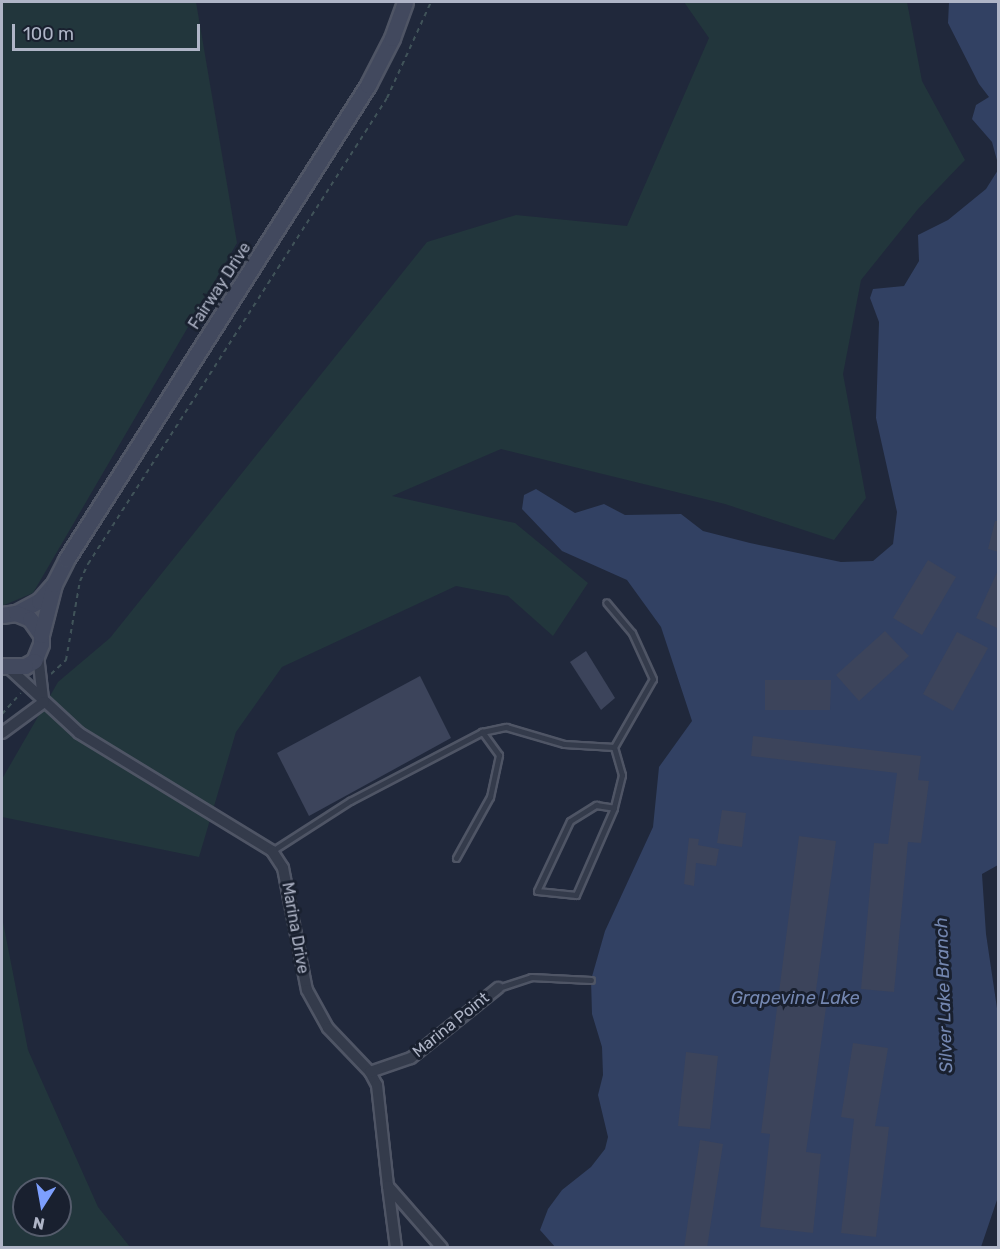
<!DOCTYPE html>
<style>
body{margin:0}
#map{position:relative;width:1000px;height:1249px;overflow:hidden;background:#20283b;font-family:Rubik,sans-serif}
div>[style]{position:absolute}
.green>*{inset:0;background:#22363c}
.water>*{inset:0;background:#324163}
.building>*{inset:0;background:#3c445b}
.path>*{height:2px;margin-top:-1px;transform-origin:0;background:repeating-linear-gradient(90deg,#405359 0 4.5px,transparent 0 9px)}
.roads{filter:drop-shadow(2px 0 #4f5565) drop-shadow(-2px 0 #4f5565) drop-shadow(0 2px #4f5565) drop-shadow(0 -2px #4f5565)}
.lane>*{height:5px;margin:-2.5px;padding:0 2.5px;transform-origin:2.5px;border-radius:2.5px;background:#343b4b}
.street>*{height:10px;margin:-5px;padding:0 5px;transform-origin:5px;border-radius:5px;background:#343b4b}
.secondary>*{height:15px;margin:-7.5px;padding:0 7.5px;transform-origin:7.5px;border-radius:7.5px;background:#42495e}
span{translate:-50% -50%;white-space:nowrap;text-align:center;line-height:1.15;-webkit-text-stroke:6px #19202f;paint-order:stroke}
.street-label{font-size:16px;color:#afb5c7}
.water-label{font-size:18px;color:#7487b1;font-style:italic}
.frame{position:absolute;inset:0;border:3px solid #afb5c7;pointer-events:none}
.north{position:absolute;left:12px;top:1177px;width:60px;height:60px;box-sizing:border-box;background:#19202f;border:2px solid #555c6c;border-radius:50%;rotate:191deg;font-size:16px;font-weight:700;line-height:24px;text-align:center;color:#afb5c7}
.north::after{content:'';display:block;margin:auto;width:21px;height:27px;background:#7d9ffe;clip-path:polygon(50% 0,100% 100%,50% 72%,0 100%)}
.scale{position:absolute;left:12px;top:24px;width:188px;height:27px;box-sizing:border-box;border:3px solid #afb5c7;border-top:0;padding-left:8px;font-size:18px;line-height:21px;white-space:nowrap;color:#afb5c7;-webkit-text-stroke:4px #19202f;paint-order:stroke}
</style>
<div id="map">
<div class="green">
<div style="clip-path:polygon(2px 2px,196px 2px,237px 243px,33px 593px,2px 606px)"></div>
<div style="clip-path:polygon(684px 2px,907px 2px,922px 81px,965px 160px,918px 209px,861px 280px,843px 374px,866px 498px,834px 540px,725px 504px,501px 449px,392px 496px,515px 523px,588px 583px,553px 636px,508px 596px,456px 586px,282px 667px,236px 732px,199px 857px,2px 817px,2px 779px,58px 682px,110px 638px,427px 242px,516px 215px,627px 226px,709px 38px)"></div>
<div style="clip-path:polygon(evenodd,2px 917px,28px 1050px,98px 1207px,130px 1247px,2px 1247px,2px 917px,24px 1189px,60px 1189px,60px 1225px,24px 1225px,24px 1189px)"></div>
</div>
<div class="water">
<div style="clip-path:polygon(949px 2px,998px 2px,998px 164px,992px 142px,972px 119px,976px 105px,989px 97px,979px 84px,948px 23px)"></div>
<div style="clip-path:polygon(998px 170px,998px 865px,982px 874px,986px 934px,998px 1015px,998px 1197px,981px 1247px,556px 1248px,540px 1230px,548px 1209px,562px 1190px,591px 1167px,605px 1149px,608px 1137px,598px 1095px,603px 1075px,602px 1047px,592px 1014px,591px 980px,605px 931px,653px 827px,659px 767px,692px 721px,661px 627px,627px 580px,562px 551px,522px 509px,524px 495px,536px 489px,575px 513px,604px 504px,625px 515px,681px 514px,703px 531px,750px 543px,841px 562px,873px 561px,893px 544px,897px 512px,876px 418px,879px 322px,870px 298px,873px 289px,904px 286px,919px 261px,918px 235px,948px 220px,986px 189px)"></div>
</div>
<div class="building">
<div style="clip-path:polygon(995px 521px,999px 521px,999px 552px,988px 549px)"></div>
<div style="clip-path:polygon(928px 560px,956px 577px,922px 635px,893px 618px)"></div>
<div style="clip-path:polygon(999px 568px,999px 629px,976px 618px)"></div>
<div style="clip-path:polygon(885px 631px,909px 656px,859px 701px,836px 675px)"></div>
<div style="clip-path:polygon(957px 632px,988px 648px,953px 711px,923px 694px)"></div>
<div style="clip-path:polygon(586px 651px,615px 698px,601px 710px,570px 662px)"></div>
<div style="clip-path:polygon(420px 676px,451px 738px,309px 816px,277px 753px)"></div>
<div style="clip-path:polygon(765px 680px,831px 680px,830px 710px,765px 710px)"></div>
<div style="clip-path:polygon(753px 736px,921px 756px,918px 780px,929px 781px,921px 843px,908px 842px,894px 992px,861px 989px,874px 843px,888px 844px,897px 773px,751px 756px)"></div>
<div style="clip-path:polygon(722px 810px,746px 813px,742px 847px,717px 843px)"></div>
<div style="clip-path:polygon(799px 836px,836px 841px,815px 998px,827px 1000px,806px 1152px,821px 1154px,813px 1233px,760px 1227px,770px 1134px,761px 1133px)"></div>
<div style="clip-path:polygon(689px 838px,699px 839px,698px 845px,719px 849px,716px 866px,696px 863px,694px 886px,684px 884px)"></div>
<div style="clip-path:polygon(853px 1043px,888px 1048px,875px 1126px,889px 1127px,876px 1237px,841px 1233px,854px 1119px,841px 1117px)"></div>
<div style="clip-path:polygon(686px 1052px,718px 1056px,710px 1129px,678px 1126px)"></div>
<div style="clip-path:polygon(700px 1140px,723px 1144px,707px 1248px,684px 1248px)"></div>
</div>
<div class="path">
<div style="left:51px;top:674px;width:21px;rotate:-43deg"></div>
<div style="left:66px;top:660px;width:80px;rotate:-80deg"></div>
<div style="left:80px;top:581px;width:19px;rotate:-65deg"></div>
<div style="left:88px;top:564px;width:554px;rotate:-57.31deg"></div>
<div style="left:387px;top:98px;width:106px;rotate:-65.4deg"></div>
<div style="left:2px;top:714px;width:28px;rotate:-48deg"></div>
</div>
<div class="roads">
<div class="lane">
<div style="left:614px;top:747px;width:29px;rotate:74deg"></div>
<div style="left:622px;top:775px;width:34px;rotate:104deg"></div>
<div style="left:614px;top:808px;width:95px;rotate:113.6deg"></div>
<div style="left:576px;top:895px;width:39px;rotate:-174deg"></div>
<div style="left:537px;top:891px;width:77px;rotate:-64.8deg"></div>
<div style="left:570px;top:821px;width:31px;rotate:-32deg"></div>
<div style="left:596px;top:805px;width:18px;rotate:9deg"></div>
<div style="left:272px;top:851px;width:93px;rotate:-32.7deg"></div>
<div style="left:350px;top:801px;width:149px;rotate:-27.6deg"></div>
<div style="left:482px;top:732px;width:25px;rotate:-12deg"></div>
<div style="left:506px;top:727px;width:60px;rotate:16.3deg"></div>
<div style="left:564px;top:744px;width:50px;rotate:3.4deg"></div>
<div style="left:614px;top:747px;width:78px;rotate:-60.2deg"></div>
<div style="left:653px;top:679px;width:51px;rotate:-114.5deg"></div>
<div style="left:632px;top:633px;width:40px;rotate:-130deg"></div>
<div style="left:456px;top:858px;width:70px;rotate:-60.9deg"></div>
<div style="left:490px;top:797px;width:43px;rotate:-77.9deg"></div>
<div style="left:499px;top:755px;width:29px;rotate:-126deg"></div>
<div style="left:498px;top:988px;width:35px;rotate:-18deg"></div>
<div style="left:531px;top:977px;width:60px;rotate:2.9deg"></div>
</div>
<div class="street">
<div style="left:38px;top:655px;width:44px;rotate:83.5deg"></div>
<div style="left:10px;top:669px;width:94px;rotate:42.8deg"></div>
<div style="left:79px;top:733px;width:226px;rotate:31.4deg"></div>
<div style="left:272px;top:851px;width:20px;rotate:57deg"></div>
<div style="left:283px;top:868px;width:124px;rotate:78.9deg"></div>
<div style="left:307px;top:990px;width:43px;rotate:61.1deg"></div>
<div style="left:328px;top:1028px;width:61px;rotate:46.3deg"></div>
<div style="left:370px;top:1072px;width:15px;rotate:62deg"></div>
<div style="left:377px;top:1085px;width:102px;rotate:83.8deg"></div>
<div style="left:2px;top:733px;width:52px;rotate:-36.4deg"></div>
<div style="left:370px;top:1072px;width:43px;rotate:-18.9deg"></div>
<div style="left:411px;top:1058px;width:112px;rotate:-38.8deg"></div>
<div style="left:396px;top:1248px;width:63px;rotate:-97.4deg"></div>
<div style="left:388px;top:1186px;width:82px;rotate:48.9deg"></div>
</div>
<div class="secondary">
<div style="left:16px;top:613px;width:26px;rotate:-28deg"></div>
<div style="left:39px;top:601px;width:20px;rotate:-49deg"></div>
<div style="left:2px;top:615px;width:14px;rotate:-8deg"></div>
<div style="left:16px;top:613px;width:15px;rotate:23deg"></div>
<div style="left:30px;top:619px;width:19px;rotate:55deg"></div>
<div style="left:41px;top:635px;width:9px;rotate:90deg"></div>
<div style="left:41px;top:644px;width:18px;rotate:112deg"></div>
<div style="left:34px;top:661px;width:10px;rotate:151deg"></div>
<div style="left:25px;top:666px;width:23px;rotate:180deg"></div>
<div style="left:41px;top:635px;width:53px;rotate:-75.7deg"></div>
<div style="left:54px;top:584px;width:27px;rotate:-63deg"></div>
<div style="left:66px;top:560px;width:563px;rotate:-57.55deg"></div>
<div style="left:368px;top:85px;width:53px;rotate:-62.9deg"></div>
<div style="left:392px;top:38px;width:38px;rotate:-70deg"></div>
</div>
</div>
<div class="street-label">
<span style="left:220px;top:286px;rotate:-57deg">Fairway Drive</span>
<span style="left:295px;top:928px;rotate:80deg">Marina Drive</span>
<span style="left:451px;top:1025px;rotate:-39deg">Marina Point</span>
</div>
<div class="water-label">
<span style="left:944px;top:995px;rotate:-92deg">Silver Lake Branch</span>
<span style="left:795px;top:998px">Grapevine Lake</span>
</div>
<div class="frame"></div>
<div class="north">N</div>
<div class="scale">100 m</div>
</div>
